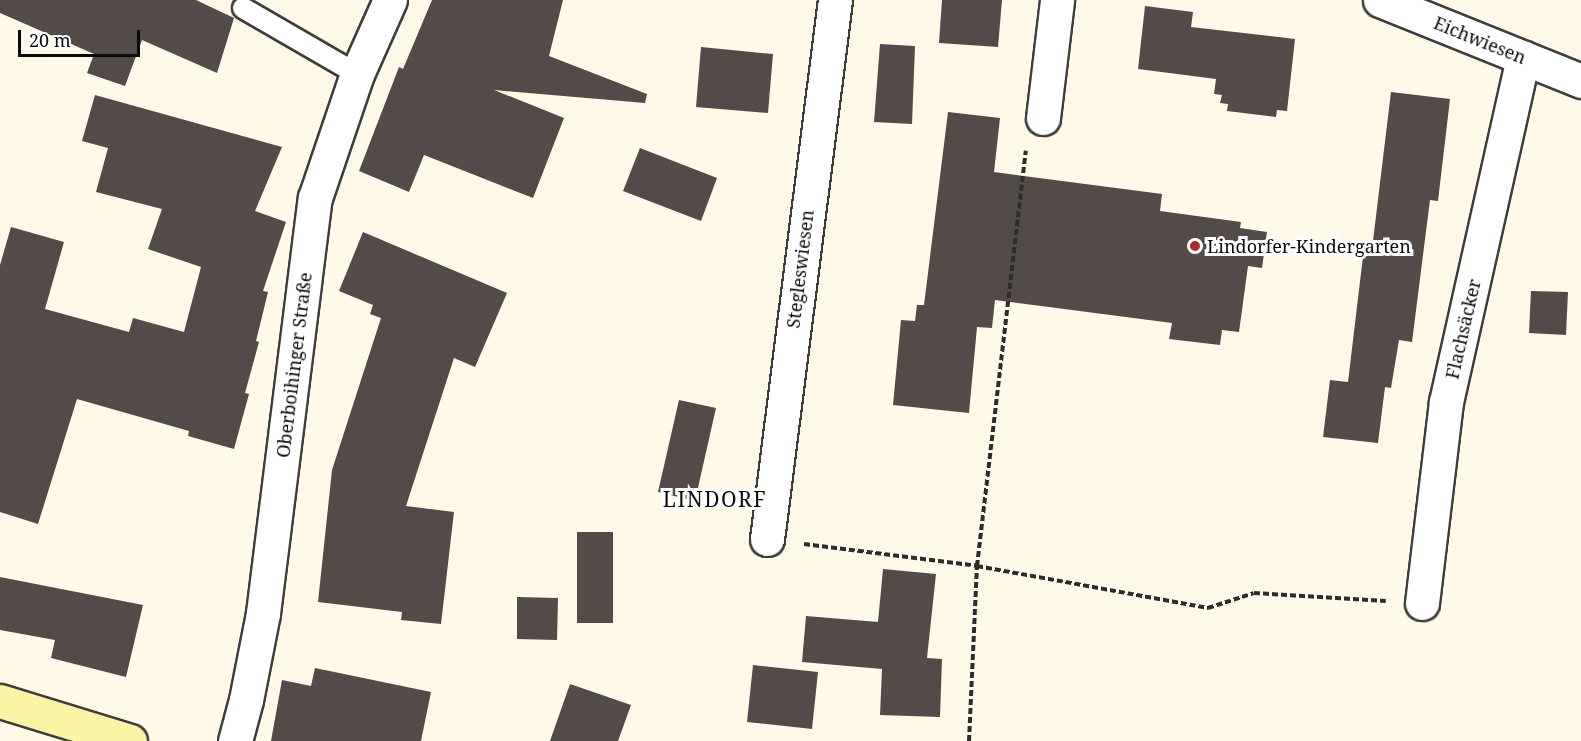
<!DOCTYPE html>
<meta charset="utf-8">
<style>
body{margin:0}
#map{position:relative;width:1581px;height:741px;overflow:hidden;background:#fefae7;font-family:"Noto Serif",serif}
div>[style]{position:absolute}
.building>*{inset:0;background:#524b47}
.path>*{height:4px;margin-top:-2px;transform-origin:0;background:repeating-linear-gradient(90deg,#2c2c2c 0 6px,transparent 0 9px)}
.roads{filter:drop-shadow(2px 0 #3d3d3d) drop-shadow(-2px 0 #3d3d3d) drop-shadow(0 2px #3d3d3d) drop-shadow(0 -2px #3d3d3d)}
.lane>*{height:20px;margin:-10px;padding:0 10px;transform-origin:10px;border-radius:10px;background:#fff}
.street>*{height:33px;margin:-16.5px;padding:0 16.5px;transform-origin:16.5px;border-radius:16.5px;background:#fff}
.secondary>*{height:33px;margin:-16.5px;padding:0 16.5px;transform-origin:16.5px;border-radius:16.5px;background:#fcf3a5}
.dots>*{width:16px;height:16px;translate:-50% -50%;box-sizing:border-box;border:3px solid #fff;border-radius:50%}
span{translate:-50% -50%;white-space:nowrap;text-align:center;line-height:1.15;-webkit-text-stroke:6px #fff;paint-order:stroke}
.street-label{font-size:18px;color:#0a0a0a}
.poi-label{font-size:18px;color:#0a0a0a}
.left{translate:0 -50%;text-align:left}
.quarter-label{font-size:21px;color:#0a0a0a;letter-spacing:1.5px}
.scale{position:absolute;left:18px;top:30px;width:122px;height:27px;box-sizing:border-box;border:3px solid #0a0a0a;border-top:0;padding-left:8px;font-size:18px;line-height:21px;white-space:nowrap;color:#0a0a0a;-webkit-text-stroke:4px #fff;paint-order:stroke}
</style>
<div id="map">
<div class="building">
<div style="clip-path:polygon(0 0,196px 0,234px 18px,217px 73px,142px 40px,125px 86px,87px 73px,94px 54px,0 13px)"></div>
<div style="clip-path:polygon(432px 0,563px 0,549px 56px,647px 94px,645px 103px,494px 90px,564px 118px,533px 198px,424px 155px,409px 192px,359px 171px,399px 67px,403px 69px)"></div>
<div style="clip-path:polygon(942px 0,1002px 0,998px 47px,939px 43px)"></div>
<div style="clip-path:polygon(1145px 6px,1193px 12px,1191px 27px,1295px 39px,1287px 111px,1277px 110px,1276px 117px,1227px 111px,1228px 104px,1220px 103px,1222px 95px,1214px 94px,1216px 79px,1138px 69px)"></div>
<div style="clip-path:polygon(880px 44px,915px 46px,912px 124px,874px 122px)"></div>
<div style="clip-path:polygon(701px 47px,773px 54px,768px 113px,696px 107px)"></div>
<div style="clip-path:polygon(1391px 92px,1450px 99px,1438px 201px,1430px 200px,1412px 342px,1399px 340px,1391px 388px,1385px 387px,1378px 443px,1323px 437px,1330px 380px,1348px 382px,1364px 248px,1372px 249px)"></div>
<div style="clip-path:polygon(95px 95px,282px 147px,255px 211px,286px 222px,263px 291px,268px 292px,256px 341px,259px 342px,245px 393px,249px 394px,234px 449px,188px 436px,189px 431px,77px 399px,38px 524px,0 512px,0 265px,11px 227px,64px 242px,45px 309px,129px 332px,133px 318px,184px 332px,201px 267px,148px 249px,162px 209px,96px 192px,108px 148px,82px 141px)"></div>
<div style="clip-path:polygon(948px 112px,1000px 118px,994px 172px,1162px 194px,1160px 211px,1241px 222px,1240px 228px,1267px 232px,1262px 268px,1248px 266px,1239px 332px,1222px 330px,1220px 345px,1169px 339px,1172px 323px,995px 300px,992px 328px,977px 327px,969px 413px,893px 405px,901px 320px,915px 321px,917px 305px,924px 305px)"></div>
<div style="clip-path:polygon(640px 148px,717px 178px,701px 221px,623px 191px)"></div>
<div style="clip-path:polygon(363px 232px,507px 293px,475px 367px,454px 358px,406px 506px,454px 512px,441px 624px,401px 620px,402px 612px,318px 602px,332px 470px,381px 318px,370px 314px,373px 305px,339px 291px)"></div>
<div style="clip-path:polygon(1531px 291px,1568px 292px,1566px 335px,1529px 333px)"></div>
<div style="clip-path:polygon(679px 400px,716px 408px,695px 501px,658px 492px)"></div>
<div style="clip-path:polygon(577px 532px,613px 532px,613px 623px,577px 623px)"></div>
<div style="clip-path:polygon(883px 569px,936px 574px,927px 658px,942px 659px,940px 717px,880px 715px,882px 669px,802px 662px,806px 616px,878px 622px)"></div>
<div style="clip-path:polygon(0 577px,143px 605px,126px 677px,51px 658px,55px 640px,0 630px)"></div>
<div style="clip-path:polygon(517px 597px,558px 598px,557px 640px,517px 639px)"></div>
<div style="clip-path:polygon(753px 665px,818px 672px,812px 729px,747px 722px)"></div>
<div style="clip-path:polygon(315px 668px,431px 692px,421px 741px,271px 741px,282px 680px,311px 686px)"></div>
<div style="clip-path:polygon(570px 684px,631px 705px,618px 741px,550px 741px)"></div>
</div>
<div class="path">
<div style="left:804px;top:544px;width:174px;rotate:7.2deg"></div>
<div style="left:977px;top:566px;width:235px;rotate:10.3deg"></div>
<div style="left:1208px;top:608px;width:48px;rotate:-18.1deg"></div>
<div style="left:1254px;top:593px;width:132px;rotate:3.5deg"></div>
<div style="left:969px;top:741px;width:175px;rotate:-87.4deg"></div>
<div style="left:977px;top:566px;width:418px;rotate:-83.3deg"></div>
</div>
<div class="roads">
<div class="lane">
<div style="left:243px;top:8px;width:132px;rotate:30.1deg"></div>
</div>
<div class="street">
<div style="left:1380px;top:0;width:217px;rotate:21.9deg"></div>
<div style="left:1043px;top:118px;width:119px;rotate:-83.2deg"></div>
<div style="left:767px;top:539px;width:543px;rotate:-82.81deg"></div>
<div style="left:1422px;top:603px;width:202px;rotate:-83.2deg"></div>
<div style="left:1446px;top:402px;width:353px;rotate:-77.4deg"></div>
<div style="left:235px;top:741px;width:42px;rotate:-75deg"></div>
<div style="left:246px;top:700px;width:89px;rotate:-78.9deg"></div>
<div style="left:263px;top:613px;width:418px;rotate:-82.9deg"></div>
<div style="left:315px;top:198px;width:131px;rotate:-71.3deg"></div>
<div style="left:357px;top:74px;width:81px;rotate:-66deg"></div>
</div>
<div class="secondary">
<div style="left:0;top:701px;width:136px;rotate:17.1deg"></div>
</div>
</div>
<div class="dots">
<div style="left:1195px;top:246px;background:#b2292e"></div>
</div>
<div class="street-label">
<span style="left:1480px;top:40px;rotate:22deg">Eichwiesen</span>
<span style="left:800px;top:269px;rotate:-83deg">Stegleswiesen</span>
<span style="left:1463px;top:329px;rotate:-77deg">Flachsäcker</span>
<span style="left:294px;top:365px;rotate:-83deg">Oberboihinger Straße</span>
</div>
<div class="poi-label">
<span class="left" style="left:1207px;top:246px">Lindorfer-Kindergarten</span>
</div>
<div class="quarter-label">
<span style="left:715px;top:499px">LINDORF</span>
</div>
<div class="scale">20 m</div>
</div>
